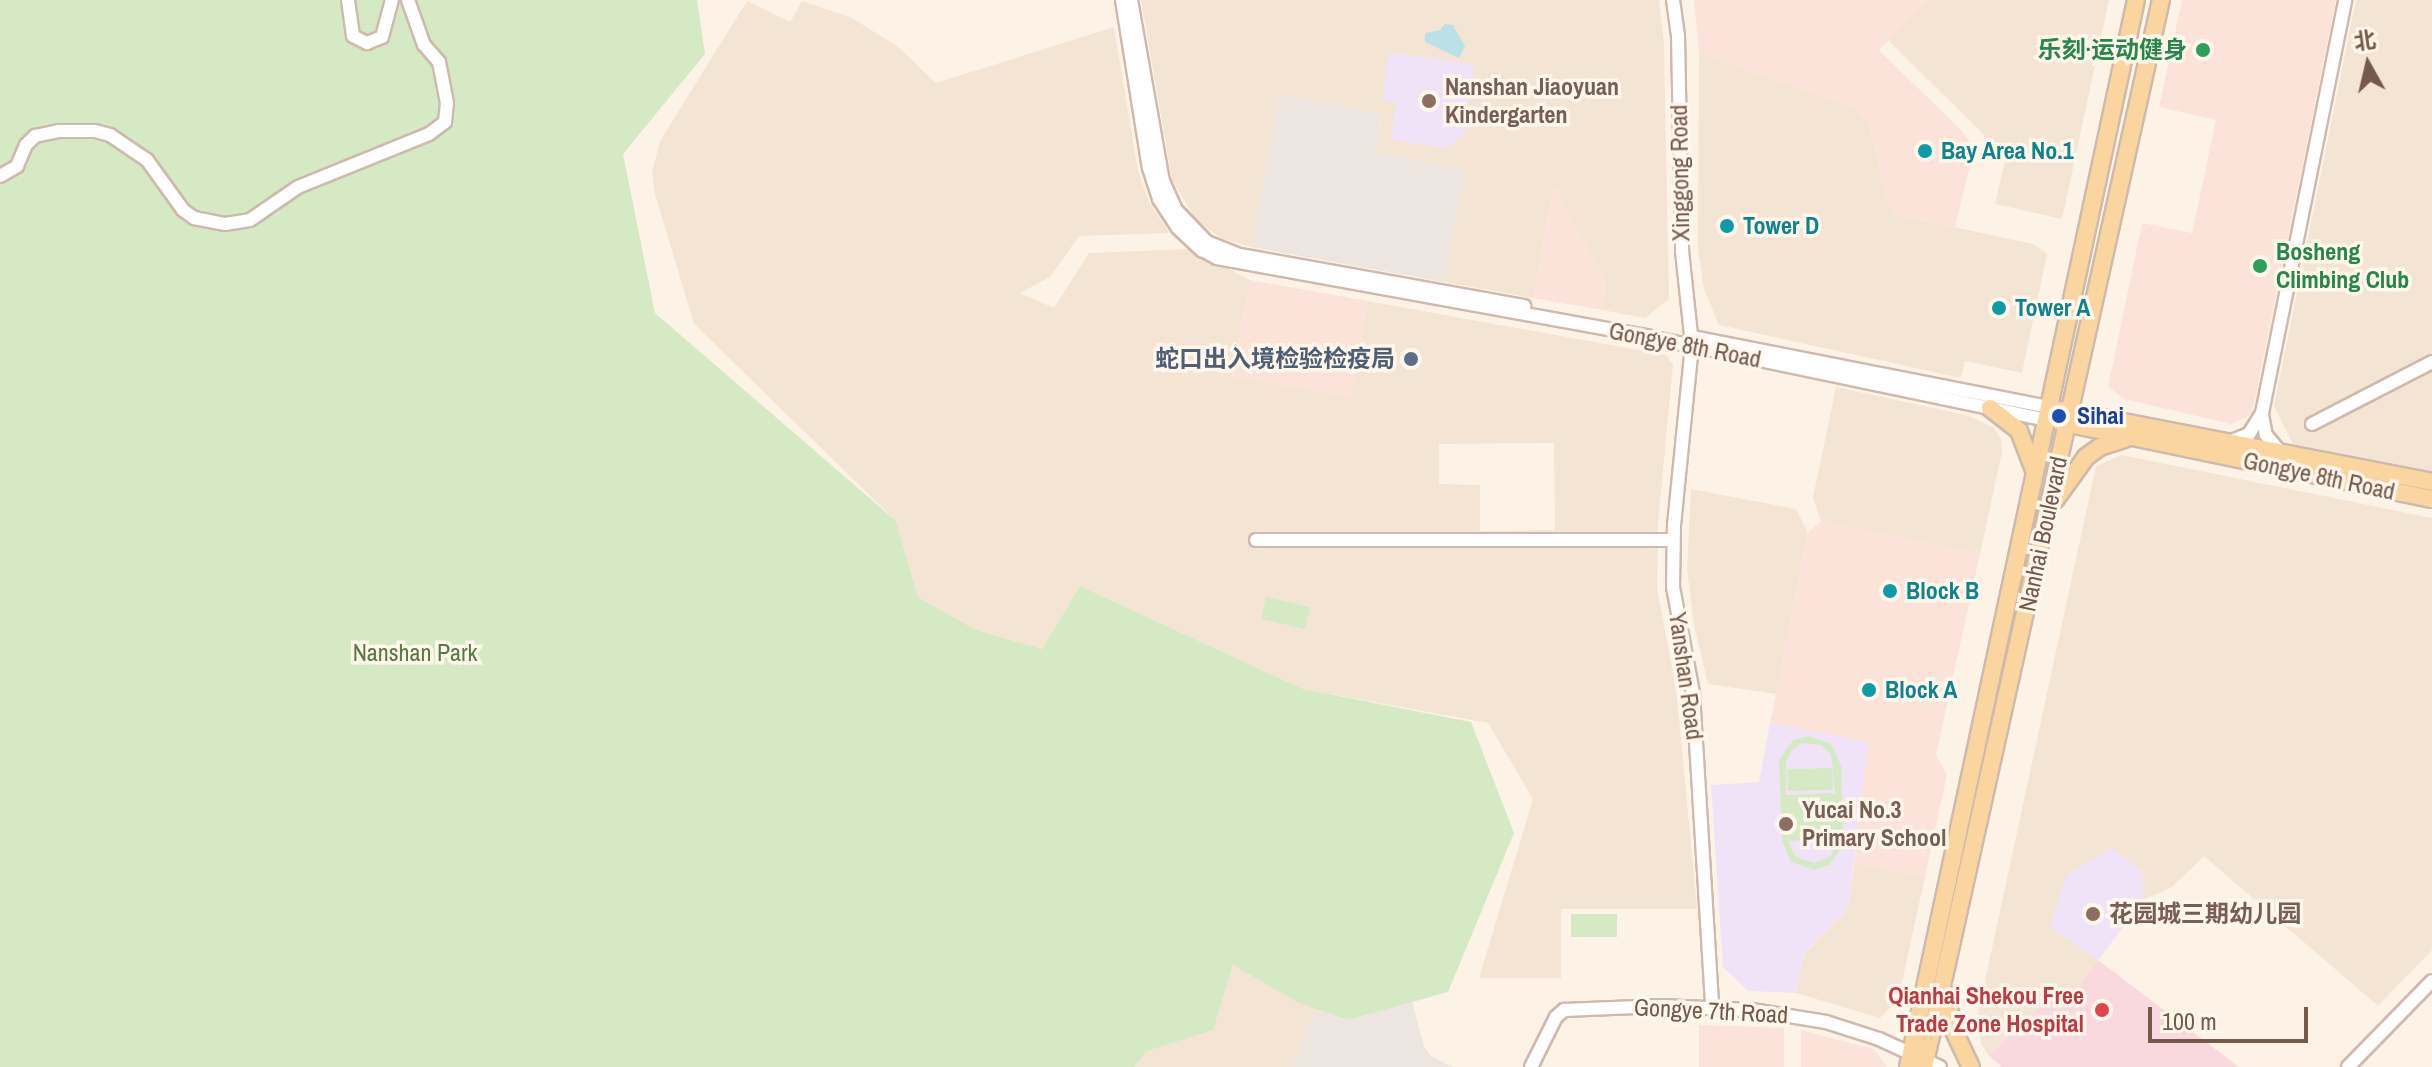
<!DOCTYPE html>
<meta charset="utf-8">
<style>
body{margin:0}
#map{position:relative;width:2432px;height:1067px;overflow:hidden;background:#fcf3e6;font-family:"Archivo Narrow","Noto Sans SC",sans-serif}
div>[style]{position:absolute}
.residential>*{inset:0;background:#f4e4d4}
.commercial>*{inset:0;background:#fce3da}
.industrial>*{inset:0;background:#ece5e0}
.education>*{inset:0;background:#f0e3f8}
.medical>*{inset:0;background:#fad9de}
.green>*{inset:0;background:#d5eac4}
.water>*{inset:0;background:#bae1e6}
.roads{filter:drop-shadow(2px 0 #cebaac) drop-shadow(-2px 0 #cebaac) drop-shadow(0 2px #cebaac) drop-shadow(0 -2px #cebaac)}
.minor>*{height:12px;margin:-6px;padding:0 6px;transform-origin:6px;border-radius:6px;background:#fff}
.major>*{height:16px;margin:-8px;padding:0 8px;transform-origin:8px;border-radius:8px;background:#fad59f}
.dots>*{width:22px;height:22px;translate:-50% -50%;box-sizing:border-box;border:4px solid #fff7ec;border-radius:50%}
span{translate:-50% -50%;white-space:nowrap;text-align:center;line-height:1.15;-webkit-text-stroke:7px #fff7ec;paint-order:stroke}
.leisure-label{font-size:24px;color:#27864d;font-weight:700}
.right{translate:-100% -50%;text-align:right}
.left{translate:0 -50%;text-align:left}
.education-label{font-size:24px;color:#785e54;font-weight:700}
.culture-label{font-size:24px;color:#0d838f;font-weight:700}
.street-label{font-size:24px;color:#75594b}
.service-label{font-size:24px;color:#4e5e75;font-weight:700}
.transit-label{font-size:24px;color:#164399;font-weight:700}
.park-label{font-size:24px;color:#557b42}
.health-label{font-size:24px;color:#be3a42;font-weight:700}
.north{position:absolute;left:2328px;top:24px;width:80px;height:80px;-webkit-text-stroke:6px #fff7ec;paint-order:stroke;rotate:352deg;font-size:22px;font-weight:700;line-height:32px;text-align:center;color:#75594b}
.north::after{content:'';display:block;margin:auto;width:28px;height:36px;background:#75594b;clip-path:polygon(50% 0,100% 100%,50% 72%,0 100%)}
.scale{position:absolute;left:2148px;top:1007px;width:160px;height:36px;box-sizing:border-box;border:4px solid #75594b;border-top:0;padding-left:10px;font-size:24px;line-height:28px;white-space:nowrap;color:#75594b;-webkit-text-stroke:6px #fff7ec;paint-order:stroke}
</style>
<div id="map">
<div class="residential">
<div style="clip-path:polygon(1141px 0,1659px 0,1664px 43px,1669px 299px,1645px 318px,1602px 310px,1606px 284px,1554px 187px,1533px 298px,1444px 282px,1465px 170px,1375px 153px,1382px 115px,1281px 95px,1251px 247px,1221px 238px,1196px 220px,1172px 180px)"></div>
<div style="clip-path:polygon(1928px 0,2109px 0,2062px 219px,1995px 204px,2006px 157px,1888px 40px)"></div>
<div style="clip-path:polygon(2356px 0,2432px 0,2432px 472px,2293px 444px,2274px 406px)"></div>
<div style="clip-path:polygon(evenodd,747px 1px,790px 22px,802px 1px,852px 18px,897px 46px,936px 83px,1114px 27px,1138px 171px,1150px 204px,1170px 233px,1079px 236px,1050px 277px,1020px 293px,1054px 308px,1089px 253px,1191px 249px,1250px 280px,1232px 376px,1351px 397px,1368px 301px,1666px 355px,1673px 365px,1658px 523px,1657px 588px,1677px 695px,1697px 909px,1561px 909px,1561px 978px,1479px 978px,1533px 799px,1488px 723px,1303px 689px,1080px 586px,1042px 649px,976px 630px,918px 597px,896px 521px,694px 324px,655px 194px,652px 173px,660px 141px,747px 1px,1554px 443px,1555px 530px,1480px 531px,1480px 485px,1439px 484px,1439px 444px,1554px 443px)"></div>
<div style="clip-path:polygon(1699px 53px,1851px 106px,1869px 124px,1886px 196px,1897px 215px,2033px 244px,2047px 254px,2022px 373px,1965px 361px,1961px 378px,1719px 325px,1704px 289px,1698px 249px)"></div>
<div style="clip-path:polygon(1836px 387px,1966px 415px,1993px 427px,2001px 439px,2002px 452px,1980px 554px,1821px 521px,1813px 498px)"></div>
<div style="clip-path:polygon(2122px 455px,2432px 518px,2432px 950px,2378px 1006px,2204px 856px,2172px 887px,2143px 900px,2069px 999px,2059px 989px,1989px 1056px,1981px 1043px,1978px 1013px,2096px 466px)"></div>
<div style="clip-path:polygon(1691px 489px,1796px 509px,1808px 533px,1776px 694px,1708px 684px,1694px 624px,1687px 570px)"></div>
<div style="clip-path:polygon(1854px 863px,1925px 877px,1898px 1000px,1880px 1018px,1796px 993px,1804px 954px,1848px 909px)"></div>
<div style="clip-path:polygon(1233px 965px,1316px 1009px,1293px 1067px,1134px 1067px,1147px 1051px,1212px 1030px)"></div>
</div>
<div class="commercial">
<div style="clip-path:polygon(1694px 0,1928px 0,1879px 50px,1963px 132px,1974px 149px,1955px 227px,1897px 215px,1886px 196px,1869px 124px,1851px 106px,1699px 53px)"></div>
<div style="clip-path:polygon(2182px 0,2336px 0,2252px 414px,2231px 424px,2124px 399px,2108px 387px,2142px 223px,2192px 233px,2216px 120px,2159px 107px)"></div>
<div style="clip-path:polygon(1554px 187px,1606px 284px,1602px 310px,1533px 298px)"></div>
<div style="clip-path:polygon(1250px 280px,1368px 301px,1351px 398px,1232px 376px)"></div>
<div style="clip-path:polygon(1821px 521px,1980px 554px,1936px 755px,1947px 775px,1925px 877px,1854px 863px,1867px 742px,1770px 723px,1808px 533px)"></div>
<div style="clip-path:polygon(1699px 1025px,1784px 1028px,1784px 1067px,1699px 1067px)"></div>
<div style="clip-path:polygon(1801px 1030px,1874px 1049px,1887px 1067px,1801px 1067px)"></div>
</div>
<div class="industrial">
<div style="clip-path:polygon(1280px 95px,1382px 114px,1375px 153px,1465px 170px,1444px 282px,1251px 247px)"></div>
<div style="clip-path:polygon(1412px 1002px,1424px 1046px,1431px 1056px,1453px 1067px,1293px 1067px,1316px 1009px,1348px 1020px)"></div>
</div>
<div class="education">
<div style="clip-path:polygon(1389px 52px,1474px 64px,1464px 134px,1447px 148px,1391px 140px,1396px 102px,1382px 100px)"></div>
<div style="clip-path:polygon(1770px 723px,1868px 742px,1848px 909px,1804px 953px,1796px 993px,1748px 991px,1723px 967px,1711px 785px,1759px 782px)"></div>
<div style="clip-path:polygon(2111px 847px,2143px 872px,2143px 900px,2098px 960px,2050px 927px,2066px 876px)"></div>
</div>
<div class="medical">
<div style="clip-path:polygon(2098px 960px,2239px 1067px,2002px 1067px,1989px 1056px,2059px 989px,2070px 998px)"></div>
</div>
<div class="green">
<div style="clip-path:polygon(0 0,697px 0,705px 54px,623px 154px,655px 313px,896px 521px,918px 597px,976px 630px,1042px 649px,1080px 586px,1303px 689px,1471px 722px,1514px 833px,1448px 992px,1348px 1020px,1299px 1003px,1233px 965px,1213px 1030px,1147px 1051px,1134px 1067px,0 1067px)"></div>
<div style="clip-path:polygon(1266px 597px,1310px 607px,1305px 629px,1261px 619px)"></div>
<div style="clip-path:polygon(evenodd,1809px 736px,1831px 744px,1841px 765px,1843px 846px,1829px 865px,1814px 870px,1791px 862px,1782px 841px,1779px 760px,1793px 740px,1809px 736px,1802px 743px,1821px 745px,1831px 754px,1835px 793px,1786px 795px,1786px 761px,1792px 750px,1802px 743px,1809px 736px,1837px 838px,1831px 856px,1814px 863px,1796px 857px,1788px 841px,1837px 838px)"></div>
<div style="clip-path:polygon(1832px 768px,1833px 790px,1788px 791px,1787px 769px)"></div>
<div style="clip-path:polygon(1571px 914px,1617px 914px,1617px 937px,1571px 937px)"></div>
</div>
<div class="water">
<div style="clip-path:polygon(1445px 24px,1453px 25px,1465px 46px,1459px 58px,1425px 42px,1425px 33px,1440px 30px)"></div>
</div>
<div class="roads">
<div class="minor">
<div style="left:348px;top:0;width:36px;rotate:82deg"></div>
<div style="left:353px;top:36px;width:16px;rotate:27deg"></div>
<div style="left:367px;top:43px;width:16px;rotate:-22deg"></div>
<div style="left:382px;top:37px;width:38px;rotate:-75deg"></div>
<div style="left:1122px;top:0;width:170px;rotate:80.9deg"></div>
<div style="left:1149px;top:168px;width:33px;rotate:72deg"></div>
<div style="left:1159px;top:199px;width:35px;rotate:57deg"></div>
<div style="left:1178px;top:228px;width:33px;rotate:43deg"></div>
<div style="left:1202px;top:250px;width:17px;rotate:28deg"></div>
<div style="left:1217px;top:258px;width:440px;rotate:10.3deg"></div>
<div style="left:1650px;top:337px;width:405px;rotate:11.8deg"></div>
<div style="left:1131px;top:0;width:184px;rotate:80deg"></div>
<div style="left:1163px;top:181px;width:32px;rotate:66deg"></div>
<div style="left:1176px;top:210px;width:45px;rotate:45.9deg"></div>
<div style="left:1207px;top:242px;width:35px;rotate:22deg"></div>
<div style="left:1240px;top:255px;width:289px;rotate:10.2deg"></div>
<div style="left:1673px;top:0;width:36px;rotate:82deg"></div>
<div style="left:1678px;top:36px;width:215px;rotate:88.9deg"></div>
<div style="left:1682px;top:251px;width:95px;rotate:83.9deg"></div>
<div style="left:1692px;top:345px;width:180px;rotate:95.7deg"></div>
<div style="left:1674px;top:524px;width:63px;rotate:90.9deg"></div>
<div style="left:1673px;top:587px;width:108px;rotate:79.3deg"></div>
<div style="left:1693px;top:693px;width:316px;rotate:86.5deg"></div>
<div style="left:0;top:176px;width:20px;rotate:-30deg"></div>
<div style="left:17px;top:166px;width:23px;rotate:-67deg"></div>
<div style="left:26px;top:145px;width:13px;rotate:-45deg"></div>
<div style="left:35px;top:136px;width:24px;rotate:-12deg"></div>
<div style="left:58px;top:131px;width:37px"></div>
<div style="left:95px;top:131px;width:16px;rotate:15deg"></div>
<div style="left:110px;top:135px;width:45px;rotate:34deg"></div>
<div style="left:147px;top:160px;width:62px;rotate:54.2deg"></div>
<div style="left:183px;top:210px;width:14px;rotate:36deg"></div>
<div style="left:194px;top:218px;width:32px;rotate:11deg"></div>
<div style="left:225px;top:224px;width:25px;rotate:-9deg"></div>
<div style="left:250px;top:220px;width:58px;rotate:-34.5deg"></div>
<div style="left:298px;top:187px;width:141px;rotate:-22deg"></div>
<div style="left:429px;top:134px;width:20px;rotate:-37deg"></div>
<div style="left:445px;top:122px;width:19px;rotate:-84deg"></div>
<div style="left:447px;top:103px;width:42px;rotate:-101deg"></div>
<div style="left:439px;top:62px;width:23px;rotate:-131deg"></div>
<div style="left:424px;top:45px;width:48px;rotate:-109.6deg"></div>
<div style="left:1692px;top:337px;width:364px;rotate:11.1deg"></div>
<div style="left:2262px;top:415px;width:20px;rotate:79deg"></div>
<div style="left:2266px;top:435px;width:23px;rotate:50deg"></div>
<div style="left:2312px;top:424px;width:135px;rotate:-27.3deg"></div>
<div style="left:2229px;top:442px;width:22px;rotate:-22deg"></div>
<div style="left:2249px;top:434px;width:25px;rotate:-58deg"></div>
<div style="left:2262px;top:413px;width:421px;rotate:-78.6deg"></div>
<div style="left:1256px;top:540px;width:417px"></div>
<div style="left:1531px;top:1067px;width:56px;rotate:-63.4deg"></div>
<div style="left:1556px;top:1017px;width:11px;rotate:-41deg"></div>
<div style="left:1564px;top:1010px;width:97px;rotate:-2.4deg"></div>
<div style="left:1661px;top:1006px;width:91px;rotate:2.5deg"></div>
<div style="left:1752px;top:1010px;width:75px;rotate:9.2deg"></div>
<div style="left:1826px;top:1022px;width:56px;rotate:17.8deg"></div>
<div style="left:1879px;top:1039px;width:67px;rotate:24.7deg"></div>
<div style="left:2348px;top:1067px;width:120px;rotate:-45.7deg"></div>
</div>
<div class="major">
<div style="left:1990px;top:408px;width:37px;rotate:38deg"></div>
<div style="left:2019px;top:431px;width:42px;rotate:69deg"></div>
<div style="left:2062px;top:410px;width:377px;rotate:11deg"></div>
<div style="left:2060px;top:422px;width:380px;rotate:11.7deg"></div>
<div style="left:2055px;top:500px;width:53px;rotate:-54.2deg"></div>
<div style="left:2086px;top:457px;width:17px;rotate:-36deg"></div>
<div style="left:2100px;top:447px;width:26px;rotate:-18deg"></div>
<div style="left:1947px;top:994px;width:33px;rotate:81deg"></div>
<div style="left:1952px;top:1027px;width:44px;rotate:64.6deg"></div>
<div style="left:1908px;top:1067px;width:1091px;rotate:-77.94deg"></div>
<div style="left:1924px;top:1067px;width:1093px;rotate:-77.48deg"></div>
</div>
</div>
<div class="dots">
<div style="left:2203px;top:50px;background:#2e9e5b"></div>
<div style="left:1429px;top:101px;background:#8d6e63"></div>
<div style="left:1925px;top:151px;background:#0f9aa8"></div>
<div style="left:1727px;top:226px;background:#0f9aa8"></div>
<div style="left:2260px;top:266px;background:#2e9e5b"></div>
<div style="left:1999px;top:308px;background:#0f9aa8"></div>
<div style="left:1411px;top:359px;background:#5c6f8a"></div>
<div style="left:2059px;top:416px;background:#1a4fb4"></div>
<div style="left:1890px;top:591px;background:#0f9aa8"></div>
<div style="left:1869px;top:690px;background:#0f9aa8"></div>
<div style="left:1786px;top:824px;background:#8d6e63"></div>
<div style="left:2093px;top:914px;background:#8d6e63"></div>
<div style="left:2102px;top:1010px;background:#e0444e"></div>
</div>
<div class="leisure-label">
<span class="right" style="left:2187px;top:50px">乐刻·运动健身</span>
<span class="left" style="left:2276px;top:266px">Bosheng<br>Climbing Club</span>
</div>
<div class="education-label">
<span class="left" style="left:1445px;top:101px">Nanshan Jiaoyuan<br>Kindergarten</span>
<span class="left" style="left:1802px;top:824px">Yucai No.3<br>Primary School</span>
<span class="left" style="left:2109px;top:914px">花园城三期幼儿园</span>
</div>
<div class="culture-label">
<span class="left" style="left:1941px;top:151px">Bay Area No.1</span>
<span class="left" style="left:1743px;top:226px">Tower D</span>
<span class="left" style="left:2015px;top:308px">Tower A</span>
<span class="left" style="left:1906px;top:591px">Block B</span>
<span class="left" style="left:1885px;top:690px">Block A</span>
</div>
<div class="street-label">
<span style="left:1680px;top:173px;rotate:-91deg">Xinggong Road</span>
<span style="left:1685px;top:345px;rotate:11deg">Gongye 8th Road</span>
<span style="left:2319px;top:476px;rotate:12deg">Gongye 8th Road</span>
<span style="left:2043px;top:534px;rotate:-78deg">Nanhai Boulevard</span>
<span style="left:1686px;top:676px;rotate:82deg">Yanshan Road</span>
<span style="left:1711px;top:1011px;rotate:3deg">Gongye 7th Road</span>
</div>
<div class="service-label">
<span class="right" style="left:1395px;top:359px">蛇口出入境检验检疫局</span>
</div>
<div class="transit-label">
<span class="left" style="left:2077px;top:416px">Sihai</span>
</div>
<div class="park-label">
<span style="left:415px;top:653px">Nanshan Park</span>
</div>
<div class="health-label">
<span class="right" style="left:2084px;top:1010px">Qianhai Shekou Free<br>Trade Zone Hospital</span>
</div>
<div class="north">北</div>
<div class="scale">100 m</div>
</div>
